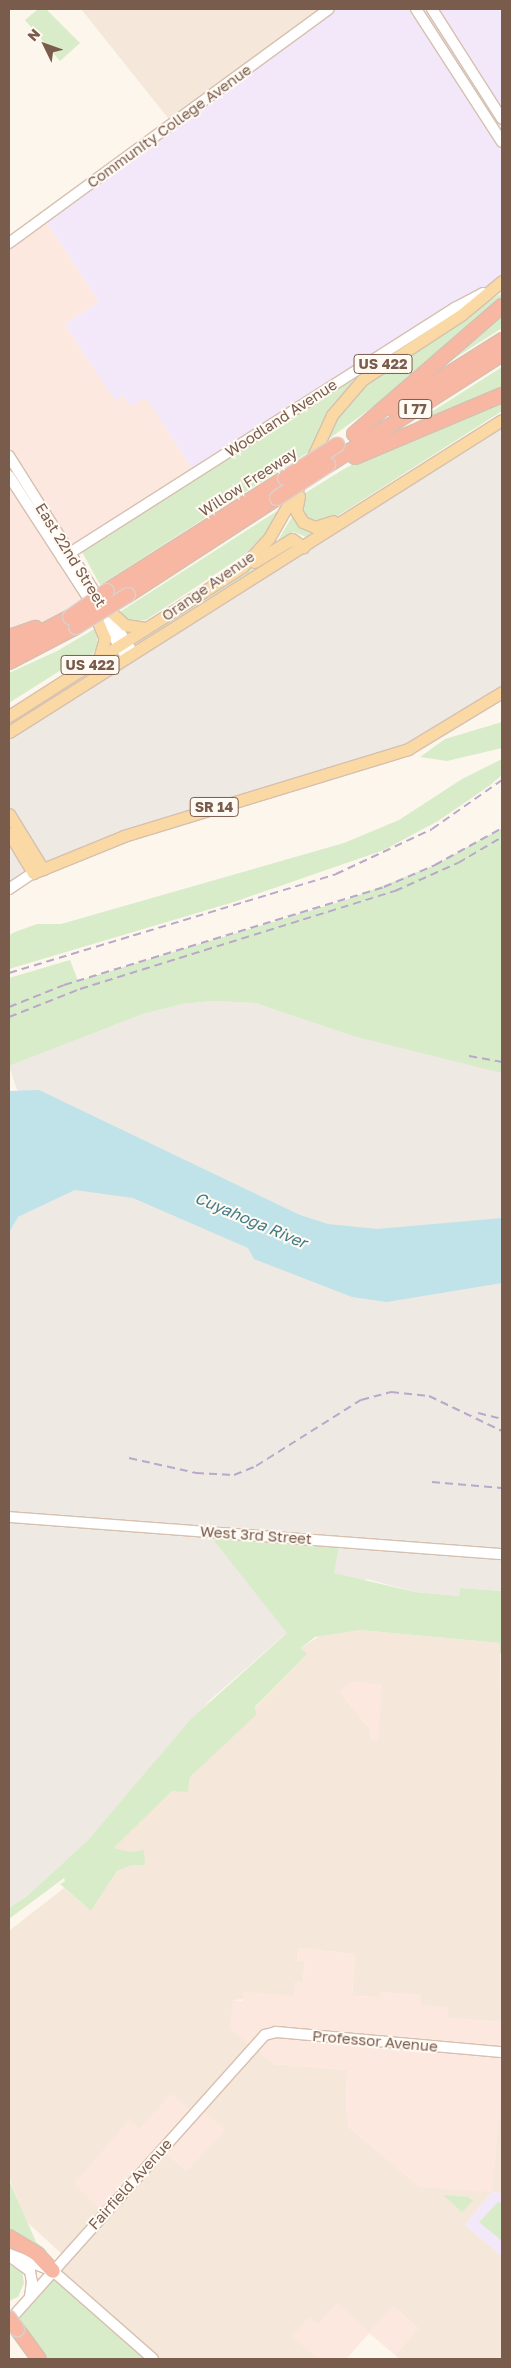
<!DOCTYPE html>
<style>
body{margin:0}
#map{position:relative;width:511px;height:2368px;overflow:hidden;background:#fdf6ec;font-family:"Golos Text",sans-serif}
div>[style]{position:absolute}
.residential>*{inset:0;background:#f5e8da}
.commercial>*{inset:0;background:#fde8e0}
.industrial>*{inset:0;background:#efe9e4}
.education>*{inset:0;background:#f3e8fa}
.green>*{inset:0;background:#d8ecc9}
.water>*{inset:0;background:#bfe3e8}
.roads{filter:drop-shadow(1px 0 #d6c0b0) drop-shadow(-1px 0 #d6c0b0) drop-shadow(0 1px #d6c0b0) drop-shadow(0 -1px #d6c0b0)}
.secondary>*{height:10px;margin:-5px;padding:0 5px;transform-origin:5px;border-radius:5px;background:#fff}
.primary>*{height:11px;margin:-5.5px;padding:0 5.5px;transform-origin:5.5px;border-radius:5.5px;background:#fbd9a5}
.highway>*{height:14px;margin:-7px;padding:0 7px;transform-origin:7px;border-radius:7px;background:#f7b7a3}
.rail>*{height:2px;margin-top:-1px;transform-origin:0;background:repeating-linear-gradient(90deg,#b9a8c9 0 8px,transparent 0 13px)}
.bridges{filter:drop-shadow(1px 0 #dad1cd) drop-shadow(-1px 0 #dad1cd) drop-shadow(0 1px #dad1cd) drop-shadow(0 -1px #dad1cd)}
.highway-bridge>*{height:14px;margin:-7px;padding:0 7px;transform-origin:7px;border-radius:7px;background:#f7b7a3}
span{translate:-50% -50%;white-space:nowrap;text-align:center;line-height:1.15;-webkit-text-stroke:4px #fffaf3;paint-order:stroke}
.shield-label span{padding:1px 4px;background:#fffaf3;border:1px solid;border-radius:4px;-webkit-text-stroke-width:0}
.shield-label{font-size:14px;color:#7a5c4d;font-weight:700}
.street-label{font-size:15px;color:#7a5c4d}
.water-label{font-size:16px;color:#437c86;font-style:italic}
.frame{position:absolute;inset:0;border:10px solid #7a5c4d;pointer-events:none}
.north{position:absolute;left:20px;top:20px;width:50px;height:50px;-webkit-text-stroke:4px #fffaf3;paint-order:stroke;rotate:312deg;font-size:14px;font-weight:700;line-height:20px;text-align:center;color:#7a5c4d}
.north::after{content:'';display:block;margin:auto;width:18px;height:22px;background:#7a5c4d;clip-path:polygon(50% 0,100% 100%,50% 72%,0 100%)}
</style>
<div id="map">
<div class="residential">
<div style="clip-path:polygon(81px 9px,329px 9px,172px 123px)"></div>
<div style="clip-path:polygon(evenodd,360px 1630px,500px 1643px,502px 2022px,447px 2018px,421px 2005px,421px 1995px,380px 1992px,380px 1997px,352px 1996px,355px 1954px,298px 1948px,297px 1961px,305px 1961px,303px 1982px,294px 1996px,233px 2000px,273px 2064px,347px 2070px,346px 2111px,349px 2127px,420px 2187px,435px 2187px,502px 2091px,502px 2193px,492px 2192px,465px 2225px,502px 2256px,502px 2359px,399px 2359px,395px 2355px,418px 2328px,393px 2306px,346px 2359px,150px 2359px,53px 2271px,65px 2257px,27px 2222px,9px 2178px,9px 1931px,64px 1888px,91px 1911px,117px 1871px,133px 1865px,145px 1865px,114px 1848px,172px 1791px,189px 1786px,190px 1777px,254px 1714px,255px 1708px,306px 1655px,301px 1648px,323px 1634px,360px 1630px,358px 1682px,382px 1686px,372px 1740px,370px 1729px,340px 1692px,350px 1683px,358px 1682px,360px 1630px,193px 2114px,187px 2171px,128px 2120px,139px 2129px,193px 2114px)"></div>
</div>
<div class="commercial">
<div style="clip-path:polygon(44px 218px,99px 302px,65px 324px,115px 400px,123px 395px,146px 397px,195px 473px,62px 558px,88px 597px,56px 619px,9px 637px,9px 243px)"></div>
<div style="clip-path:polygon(358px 1682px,382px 1685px,378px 1741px,372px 1740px,370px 1729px,340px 1692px,350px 1683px)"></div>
<div style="clip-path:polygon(298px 1948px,355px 1954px,352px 1996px,380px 1997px,380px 1992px,421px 1995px,421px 2005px,448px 2007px,447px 2018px,502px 2022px,502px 2091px,492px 2192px,420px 2187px,349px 2127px,346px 2111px,347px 2070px,273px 2064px,230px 2029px,233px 2000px,242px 2001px,243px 1992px,294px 1996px,295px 1981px,303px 1981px,305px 1962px,297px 1961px)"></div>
<div style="clip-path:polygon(171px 2094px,193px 2113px,199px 2107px,225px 2130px,187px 2171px,162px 2149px,104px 2213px,74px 2184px,129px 2120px,139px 2129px)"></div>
<div style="clip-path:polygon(337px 2303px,369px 2332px,393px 2306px,418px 2328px,395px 2355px,369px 2333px,346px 2359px,318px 2359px,292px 2336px,309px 2317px,318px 2324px)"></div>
</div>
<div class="industrial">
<div style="clip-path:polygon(502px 420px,502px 692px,429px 739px,124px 836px,9px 889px,9px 732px)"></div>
<div style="clip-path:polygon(502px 878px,502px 1591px,460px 1588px,459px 1596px,415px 1592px,367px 1579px,283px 1636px,211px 1699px,88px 1840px,27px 1896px,9px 1908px,9px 1233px,18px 1217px,75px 1190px,17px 1090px,9px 1066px,143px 1014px,182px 1004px,213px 1001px,255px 1003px,353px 1036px)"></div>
</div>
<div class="education">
<div style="clip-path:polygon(329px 9px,502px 9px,502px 281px,195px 473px,146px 398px,131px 406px,123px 395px,115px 401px,65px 324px,99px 302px,44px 218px)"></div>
<div style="clip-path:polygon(492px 2192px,502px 2193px,502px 2256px,465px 2225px)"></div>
</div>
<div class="green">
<div style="clip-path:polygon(38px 9px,46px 9px,80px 43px,60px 61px,25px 20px)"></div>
<div style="clip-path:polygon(502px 293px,502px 299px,385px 398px,326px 441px,342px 412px,363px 387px,387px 367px)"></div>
<div style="clip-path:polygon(502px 310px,502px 328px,433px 372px)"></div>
<div style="clip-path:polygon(502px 367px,502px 391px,412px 427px,411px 425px)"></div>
<div style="clip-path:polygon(352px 379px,353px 381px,322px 425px,310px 451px,100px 585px,82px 552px)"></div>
<div style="clip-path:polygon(502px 400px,502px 411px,339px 515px,313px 524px,301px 513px,302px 495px,344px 469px,370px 455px)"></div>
<div style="clip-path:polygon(285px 506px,265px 534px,244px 555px,146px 620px,130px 622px,118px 613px)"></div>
<div style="clip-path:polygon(293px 515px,313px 532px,306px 537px,294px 532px,277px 542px)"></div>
<div style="clip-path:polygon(288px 544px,294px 544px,137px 644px,137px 641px)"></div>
<div style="clip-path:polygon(96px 628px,98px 644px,93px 654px,72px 663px,9px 703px,9px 673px,57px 651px)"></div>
<div style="clip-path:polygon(502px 722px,502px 748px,447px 761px,420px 757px,445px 739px)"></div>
<div style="clip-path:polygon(502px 759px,502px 775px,489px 786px,438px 821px,384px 850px,234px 902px,9px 969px,9px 935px,15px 932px,37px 924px,61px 924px,344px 843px,399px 820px,462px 779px)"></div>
<div style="clip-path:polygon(502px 828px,502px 1073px,353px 1036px,255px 1003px,213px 1001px,182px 1004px,143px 1014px,9px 1066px,9px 978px,70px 960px,78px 981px,352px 898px,435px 865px)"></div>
<div style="clip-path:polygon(213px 1532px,340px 1541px,334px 1573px,415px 1592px,459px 1596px,460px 1588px,502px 1591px,502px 1653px,500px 1653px,500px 1643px,360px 1630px,315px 1637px,301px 1648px,307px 1654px,255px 1707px,256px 1715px,190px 1777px,188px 1792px,172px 1791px,114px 1848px,130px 1852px,144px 1850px,145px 1865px,133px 1865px,117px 1871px,91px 1911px,60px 1884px,65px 1881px,64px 1878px,9px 1919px,9px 1908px,27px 1896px,88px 1840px,191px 1719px,287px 1633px,215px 1542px)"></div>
<div style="clip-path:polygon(9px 2180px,36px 2242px,47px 2251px,45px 2253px,9px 2232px)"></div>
<div style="clip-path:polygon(443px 2195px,468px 2197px,473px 2201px,462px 2212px)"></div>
<div style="clip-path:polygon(498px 2202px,502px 2203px,502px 2241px,479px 2222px)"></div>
<div style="clip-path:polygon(9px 2264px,22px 2272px,24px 2283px,18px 2297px,9px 2301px)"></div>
<div style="clip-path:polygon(53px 2271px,149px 2359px,39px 2359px,10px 2319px)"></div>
</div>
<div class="water">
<div style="clip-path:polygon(39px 1090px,300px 1215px,328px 1224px,377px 1229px,502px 1218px,502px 1283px,387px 1302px,352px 1297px,254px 1259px,248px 1248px,133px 1198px,75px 1190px,18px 1217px,9px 1233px,9px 1091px)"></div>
</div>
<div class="roads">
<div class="secondary">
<div style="left:416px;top:9px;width:158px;rotate:57.1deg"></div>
<div style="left:432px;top:9px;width:130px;rotate:57.5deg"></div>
<div style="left:9px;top:243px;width:396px;rotate:-36.2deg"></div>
<div style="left:9px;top:456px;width:233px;rotate:57.8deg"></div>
<div style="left:9px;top:476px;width:217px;rotate:57deg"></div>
<div style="left:62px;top:558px;width:466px;rotate:-32.5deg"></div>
<div style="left:455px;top:308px;width:32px;rotate:-28deg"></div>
<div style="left:9px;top:889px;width:29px;rotate:-34deg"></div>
<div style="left:9px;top:1517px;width:494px;rotate:4.3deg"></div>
<div style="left:9px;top:2254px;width:47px;rotate:21.1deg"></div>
<div style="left:53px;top:2271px;width:133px;rotate:41.3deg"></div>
<div style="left:12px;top:2258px;width:22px;rotate:36deg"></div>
<div style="left:30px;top:2271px;width:11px;rotate:80deg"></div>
<div style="left:32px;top:2282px;width:14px;rotate:98deg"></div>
<div style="left:9px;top:2321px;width:384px;rotate:-48.2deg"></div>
<div style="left:265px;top:2035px;width:11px;rotate:-15deg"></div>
<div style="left:276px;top:2032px;width:227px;rotate:5.1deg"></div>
</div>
<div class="primary">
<div style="left:309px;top:465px;width:55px;rotate:-65.3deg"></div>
<div style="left:332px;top:415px;width:46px;rotate:-49.4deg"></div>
<div style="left:362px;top:380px;width:118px;rotate:-33.3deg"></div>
<div style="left:461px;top:315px;width:53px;rotate:-39.7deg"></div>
<div style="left:299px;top:496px;width:15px;rotate:101deg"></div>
<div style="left:296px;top:511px;width:13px;rotate:58deg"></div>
<div style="left:303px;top:522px;width:13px;rotate:23deg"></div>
<div style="left:315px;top:527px;width:19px;rotate:-18deg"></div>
<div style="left:254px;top:562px;width:44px;rotate:-31.2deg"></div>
<div style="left:292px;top:539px;width:14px;rotate:36deg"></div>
<div style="left:102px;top:604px;width:31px;rotate:42deg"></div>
<div style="left:125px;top:625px;width:21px;rotate:8deg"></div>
<div style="left:92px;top:608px;width:33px;rotate:67deg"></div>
<div style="left:105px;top:638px;width:22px;rotate:106deg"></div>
<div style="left:9px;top:716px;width:277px;rotate:-32.6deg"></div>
<div style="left:242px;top:567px;width:40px;rotate:-47deg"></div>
<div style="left:269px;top:538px;width:64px;rotate:-60.3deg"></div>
<div style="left:9px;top:732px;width:583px;rotate:-32.33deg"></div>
<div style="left:9px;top:814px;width:65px;rotate:58.3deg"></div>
<div style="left:9px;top:833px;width:47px;rotate:59deg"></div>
<div style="left:33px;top:873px;width:98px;rotate:-22.1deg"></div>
<div style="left:124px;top:836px;width:297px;rotate:-17deg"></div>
<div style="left:408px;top:749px;width:110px;rotate:-31.2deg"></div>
</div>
<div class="highway">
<div style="left:393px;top:409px;width:129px;rotate:-32.3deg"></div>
<div style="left:354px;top:434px;width:196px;rotate:-40.9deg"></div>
<div style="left:355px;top:457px;width:160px;rotate:-22.9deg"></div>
<div style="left:328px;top:465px;width:206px;rotate:-32.5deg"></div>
<div style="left:107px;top:591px;width:211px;rotate:-32.4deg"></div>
<div style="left:128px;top:595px;width:178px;rotate:-33.1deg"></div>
<div style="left:9px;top:637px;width:28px;rotate:-19deg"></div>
<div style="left:9px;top:649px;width:69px;rotate:-27.7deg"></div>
<div style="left:9px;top:662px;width:76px;rotate:-27.6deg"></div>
<div style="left:9px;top:2237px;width:33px;rotate:31deg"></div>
<div style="left:37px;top:2254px;width:23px;rotate:47deg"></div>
<div style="left:17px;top:2329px;width:37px;rotate:54deg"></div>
</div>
</div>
<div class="rail">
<div style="left:9px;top:973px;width:342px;rotate:-16.8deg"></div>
<div style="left:336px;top:874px;width:106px;rotate:-25.1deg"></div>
<div style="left:432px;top:829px;width:85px;rotate:-35deg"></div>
<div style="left:9px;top:1007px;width:59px;rotate:-21.8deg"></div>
<div style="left:64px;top:985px;width:335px;rotate:-17deg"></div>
<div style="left:384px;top:887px;width:56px;rotate:-23.3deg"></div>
<div style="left:435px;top:865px;width:77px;rotate:-28.9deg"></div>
<div style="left:9px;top:1017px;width:76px;rotate:-21.5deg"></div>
<div style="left:80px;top:989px;width:330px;rotate:-17.3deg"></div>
<div style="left:395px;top:891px;width:69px;rotate:-24deg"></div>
<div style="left:458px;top:863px;width:51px;rotate:-30.6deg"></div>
<div style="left:469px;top:1056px;width:34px;rotate:10deg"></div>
<div style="left:478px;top:1413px;width:25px;rotate:14deg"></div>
<div style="left:129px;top:1458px;width:69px;rotate:12.6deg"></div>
<div style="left:196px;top:1473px;width:38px;rotate:3deg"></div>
<div style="left:234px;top:1475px;width:24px;rotate:-22deg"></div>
<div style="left:256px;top:1466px;width:124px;rotate:-32.2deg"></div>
<div style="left:361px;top:1400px;width:31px;rotate:-15deg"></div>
<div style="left:391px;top:1392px;width:38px;rotate:6deg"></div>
<div style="left:429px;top:1396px;width:81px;rotate:25.6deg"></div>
<div style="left:432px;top:1482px;width:70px;rotate:4.9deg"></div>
</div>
<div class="bridges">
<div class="highway-bridge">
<div style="left:285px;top:478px;width:62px;rotate:-32.4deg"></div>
<div style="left:277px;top:498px;width:61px;rotate:-32.9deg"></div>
<div style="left:70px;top:617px;width:45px;rotate:-35.1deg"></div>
<div style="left:76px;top:627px;width:61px;rotate:-31.6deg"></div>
<div style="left:9px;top:2318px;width:14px;rotate:54deg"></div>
</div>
</div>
<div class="shield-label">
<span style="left:383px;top:364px">US 422</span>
<span style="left:415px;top:409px">I 77</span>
<span style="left:90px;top:665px">US 422</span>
<span style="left:214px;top:807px">SR 14</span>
</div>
<div class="street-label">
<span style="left:169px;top:126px;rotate:-36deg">Community College Avenue</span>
<span style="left:281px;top:418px;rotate:-33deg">Woodland Avenue</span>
<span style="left:248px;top:482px;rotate:-33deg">Willow Freeway</span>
<span style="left:71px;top:555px;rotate:58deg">East 22nd Street</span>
<span style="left:208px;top:586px;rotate:-35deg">Orange Avenue</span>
<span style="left:256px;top:1535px;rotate:4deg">West 3rd Street</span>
<span style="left:375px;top:2041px;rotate:5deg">Professor Avenue</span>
<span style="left:130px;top:2184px;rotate:-48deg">Fairfield Avenue</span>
</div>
<div class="water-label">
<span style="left:251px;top:1220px;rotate:23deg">Cuyahoga River</span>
</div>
<div class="frame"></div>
<div class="north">N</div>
</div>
